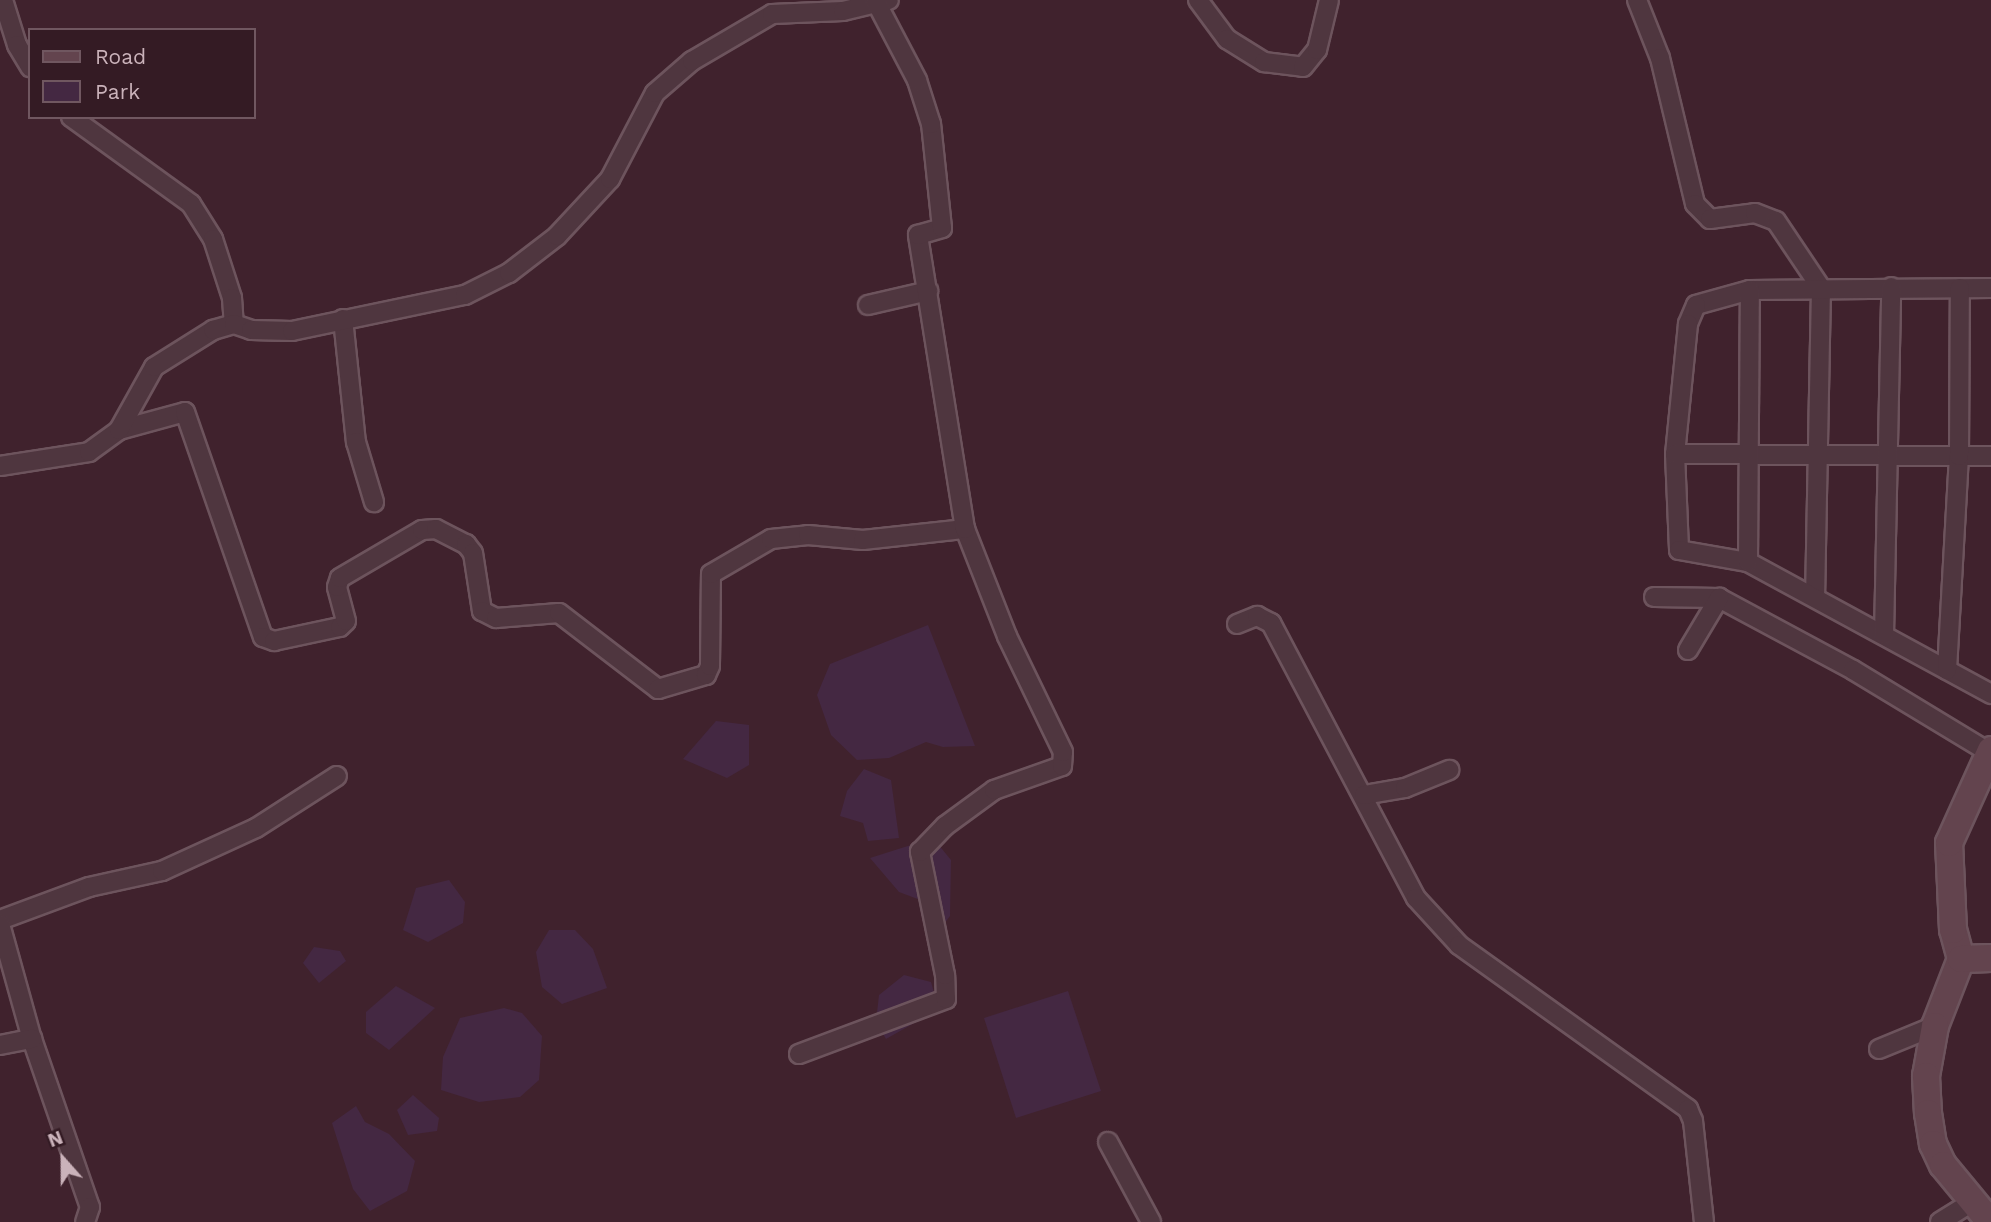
<!DOCTYPE html>
<style>
body{margin:0}
#map{position:relative;width:1991px;height:1222px;overflow:hidden;background:#40222d;font-family:"Work Sans",sans-serif}
div>[style]{position:absolute}
.green>*{inset:0;background:#442842}
.roads{filter:drop-shadow(2px 0 #6d545d) drop-shadow(-2px 0 #6d545d) drop-shadow(0 2px #6d545d) drop-shadow(0 -2px #6d545d)}
.street>*{height:18px;margin:-9px;padding:0 9px;transform-origin:9px;border-radius:9px;background:#4f363f}
.secondary>*{height:26px;margin:-13px;padding:0 13px;transform-origin:13px;border-radius:13px;background:#63444e}
span{translate:-50% -50%;white-space:nowrap;text-align:center;line-height:1.15;-webkit-text-stroke:5px #341b24;paint-order:stroke}
.legend{position:absolute;left:28px;top:28px;width:228px;height:91px;box-sizing:border-box;background:#341b24;border:2px solid #705760;margin:0;padding:9px 12px;list-style:none;font-size:21px;color:#cab2ba}
.legend li{display:flex;align-items:center;gap:14px;height:35px}
.legend b{width:35px;border:2px solid #705760}
.north{position:absolute;left:28px;top:1124px;width:70px;height:70px;-webkit-text-stroke:5px #341b24;paint-order:stroke;rotate:339deg;font-size:19px;font-weight:700;line-height:28px;text-align:center;color:#cab2ba}
.north::after{content:'';display:block;margin:auto;width:24px;height:32px;background:#cab2ba;clip-path:polygon(50% 0,100% 100%,50% 72%,0 100%)}
</style>
<div id="map">
<div class="green">
<div style="clip-path:polygon(928px 625px,975px 746px,943px 747px,926px 742px,889px 758px,857px 760px,831px 735px,817px 695px,830px 664px)"></div>
<div style="clip-path:polygon(716px 721px,749px 725px,749px 765px,727px 778px,683px 759px)"></div>
<div style="clip-path:polygon(864px 769px,891px 780px,899px 838px,868px 841px,863px 823px,840px 816px,847px 791px)"></div>
<div style="clip-path:polygon(933px 838px,951px 860px,950px 916px,934px 937px,926px 927px,923px 901px,899px 892px,870px 858px)"></div>
<div style="clip-path:polygon(449px 880px,465px 902px,463px 923px,428px 942px,403px 930px,416px 888px)"></div>
<div style="clip-path:polygon(549px 930px,575px 930px,593px 949px,607px 988px,562px 1004px,542px 987px,536px 952px)"></div>
<div style="clip-path:polygon(314px 947px,340px 951px,346px 961px,319px 983px,303px 963px)"></div>
<div style="clip-path:polygon(904px 975px,931px 982px,939px 1009px,886px 1039px,876px 1022px,879px 995px)"></div>
<div style="clip-path:polygon(396px 986px,435px 1008px,389px 1050px,366px 1033px,366px 1012px)"></div>
<div style="clip-path:polygon(1068px 991px,1101px 1091px,1016px 1118px,984px 1018px)"></div>
<div style="clip-path:polygon(504px 1008px,522px 1013px,542px 1036px,539px 1080px,520px 1097px,479px 1102px,441px 1090px,443px 1057px,460px 1018px)"></div>
<div style="clip-path:polygon(413px 1095px,439px 1118px,437px 1131px,408px 1135px,397px 1110px)"></div>
<div style="clip-path:polygon(356px 1106px,365px 1122px,389px 1134px,415px 1161px,407px 1191px,370px 1211px,353px 1189px,332px 1123px)"></div>
</div>
<div class="roads">
<div class="street">
<div style="left:3px;top:0;width:47px;rotate:72.7deg"></div>
<div style="left:17px;top:45px;width:26px;rotate:59deg"></div>
<div style="left:1198px;top:0;width:49px;rotate:53.4deg"></div>
<div style="left:1227px;top:39px;width:44px;rotate:31.9deg"></div>
<div style="left:1264px;top:62px;width:39px;rotate:7deg"></div>
<div style="left:1303px;top:67px;width:22px;rotate:-51deg"></div>
<div style="left:1317px;top:50px;width:51px;rotate:-76.5deg"></div>
<div style="left:1637px;top:0;width:62px;rotate:68.4deg"></div>
<div style="left:1660px;top:58px;width:150px;rotate:76.5deg"></div>
<div style="left:1695px;top:204px;width:21px;rotate:45deg"></div>
<div style="left:1710px;top:219px;width:45px;rotate:-7.6deg"></div>
<div style="left:1755px;top:213px;width:22px;rotate:21deg"></div>
<div style="left:1776px;top:221px;width:81px;rotate:56.1deg"></div>
<div style="left:1821px;top:288px;width:308px;rotate:91.1deg"></div>
<div style="left:71px;top:117px;width:148px;rotate:35.9deg"></div>
<div style="left:191px;top:204px;width:41px;rotate:57.8deg"></div>
<div style="left:213px;top:239px;width:62px;rotate:72.1deg"></div>
<div style="left:232px;top:298px;width:26px;rotate:86deg"></div>
<div style="left:1991px;top:288px;width:241px;rotate:179.5deg"></div>
<div style="left:1750px;top:290px;width:56px;rotate:164.5deg"></div>
<div style="left:1696px;top:305px;width:21px;rotate:113deg"></div>
<div style="left:1688px;top:324px;width:131px;rotate:95.7deg"></div>
<div style="left:1675px;top:454px;width:96px;rotate:87.6deg"></div>
<div style="left:1679px;top:550px;width:70px;rotate:9.9deg"></div>
<div style="left:1748px;top:562px;width:277px;rotate:28.5deg"></div>
<div style="left:868px;top:305px;width:62px;rotate:-13.1deg"></div>
<div style="left:343px;top:319px;width:124px;rotate:84deg"></div>
<div style="left:356px;top:442px;width:63px;rotate:73.3deg"></div>
<div style="left:119px;top:430px;width:68px;rotate:-15.3deg"></div>
<div style="left:185px;top:412px;width:238px;rotate:70.9deg"></div>
<div style="left:263px;top:637px;width:12px;rotate:20deg"></div>
<div style="left:274px;top:641px;width:67px;rotate:-12deg"></div>
<div style="left:340px;top:627px;width:8px;rotate:-45deg"></div>
<div style="left:346px;top:621px;width:35px;rotate:-105deg"></div>
<div style="left:337px;top:587px;width:9px;rotate:-72deg"></div>
<div style="left:340px;top:578px;width:95px;rotate:-30.3deg"></div>
<div style="left:422px;top:530px;width:14px;rotate:-4deg"></div>
<div style="left:436px;top:529px;width:34px;rotate:27deg"></div>
<div style="left:466px;top:544px;width:11px;rotate:52deg"></div>
<div style="left:473px;top:553px;width:59px;rotate:81.2deg"></div>
<div style="left:482px;top:611px;width:16px;rotate:27deg"></div>
<div style="left:496px;top:618px;width:63px;rotate:-4.5deg"></div>
<div style="left:559px;top:613px;width:125px;rotate:37.5deg"></div>
<div style="left:658px;top:689px;width:50px;rotate:-16.3deg"></div>
<div style="left:706px;top:675px;width:10px;rotate:-66deg"></div>
<div style="left:710px;top:666px;width:92px;rotate:-89.4deg"></div>
<div style="left:711px;top:574px;width:69px;rotate:-30.3deg"></div>
<div style="left:771px;top:539px;width:37px;rotate:-6deg"></div>
<div style="left:808px;top:535px;width:55px;rotate:5.2deg"></div>
<div style="left:863px;top:540px;width:103px;rotate:-6.2deg"></div>
<div style="left:1675px;top:454px;width:316px;rotate:0.4deg"></div>
<div style="left:0;top:466px;width:90px;rotate:-8.9deg"></div>
<div style="left:89px;top:452px;width:37px;rotate:-36deg"></div>
<div style="left:119px;top:430px;width:72px;rotate:-60.9deg"></div>
<div style="left:154px;top:367px;width:70px;rotate:-32.1deg"></div>
<div style="left:213px;top:330px;width:22px;rotate:-16deg"></div>
<div style="left:234px;top:324px;width:18px;rotate:19deg"></div>
<div style="left:251px;top:330px;width:41px;rotate:1.4deg"></div>
<div style="left:292px;top:331px;width:177px;rotate:-11.8deg"></div>
<div style="left:465px;top:295px;width:49px;rotate:-26.6deg"></div>
<div style="left:509px;top:273px;width:61px;rotate:-37.6deg"></div>
<div style="left:557px;top:236px;width:78px;rotate:-47.1deg"></div>
<div style="left:610px;top:179px;width:97px;rotate:-62.4deg"></div>
<div style="left:655px;top:93px;width:49px;rotate:-40.9deg"></div>
<div style="left:692px;top:61px;width:93px;rotate:-30.4deg"></div>
<div style="left:772px;top:14px;width:71px;rotate:-2.4deg"></div>
<div style="left:843px;top:11px;width:47px;rotate:-13.4deg"></div>
<div style="left:1748px;top:562px;width:272px;rotate:-89.6deg"></div>
<div style="left:1654px;top:597px;width:65px;rotate:0.9deg"></div>
<div style="left:1719px;top:598px;width:152px;rotate:28.2deg"></div>
<div style="left:1853px;top:670px;width:160px;rotate:31.2deg"></div>
<div style="left:1237px;top:624px;width:22px;rotate:-22deg"></div>
<div style="left:1257px;top:616px;width:16px;rotate:27deg"></div>
<div style="left:1271px;top:623px;width:311px;rotate:62.2deg"></div>
<div style="left:1416px;top:898px;width:64px;rotate:47.5deg"></div>
<div style="left:1459px;top:945px;width:282px;rotate:35.6deg"></div>
<div style="left:1688px;top:1109px;width:13px;rotate:67deg"></div>
<div style="left:1693px;top:1121px;width:102px;rotate:83.8deg"></div>
<div style="left:1884px;top:635px;width:348px;rotate:-88.8deg"></div>
<div style="left:1688px;top:650px;width:61px;rotate:-59.2deg"></div>
<div style="left:1947px;top:670px;width:214px;rotate:-86.8deg"></div>
<div style="left:1959px;top:456px;width:168px;rotate:-89.7deg"></div>
<div style="left:1364px;top:795px;width:42px;rotate:-9.7deg"></div>
<div style="left:1405px;top:788px;width:48px;rotate:-22.2deg"></div>
<div style="left:0;top:920px;width:95px;rotate:-20.3deg"></div>
<div style="left:89px;top:887px;width:75px;rotate:-12.4deg"></div>
<div style="left:162px;top:871px;width:103px;rotate:-24.6deg"></div>
<div style="left:256px;top:828px;width:96px;rotate:-32.7deg"></div>
<div style="left:0;top:924px;width:119px;rotate:74.5deg"></div>
<div style="left:32px;top:1039px;width:178px;rotate:71deg"></div>
<div style="left:90px;top:1207px;width:16px;rotate:108deg"></div>
<div style="left:0;top:1045px;width:33px;rotate:-11deg"></div>
<div style="left:1879px;top:1049px;width:61px;rotate:-22.3deg"></div>
<div style="left:799px;top:1054px;width:157px;rotate:-20.5deg"></div>
<div style="left:946px;top:999px;width:24px;rotate:-92deg"></div>
<div style="left:945px;top:975px;width:126px;rotate:-101.5deg"></div>
<div style="left:920px;top:852px;width:36px;rotate:-46deg"></div>
<div style="left:945px;top:826px;width:61px;rotate:-36.3deg"></div>
<div style="left:994px;top:790px;width:72px;rotate:-19.4deg"></div>
<div style="left:1062px;top:766px;width:14px;rotate:-86deg"></div>
<div style="left:1063px;top:752px;width:129px;rotate:-115.8deg"></div>
<div style="left:1007px;top:636px;width:115px;rotate:-111.4deg"></div>
<div style="left:965px;top:529px;width:298px;rotate:-99.1deg"></div>
<div style="left:918px;top:235px;width:25px;rotate:-16deg"></div>
<div style="left:942px;top:228px;width:105px;rotate:-96deg"></div>
<div style="left:931px;top:124px;width:46px;rotate:-107.7deg"></div>
<div style="left:917px;top:80px;width:90px;rotate:-117.7deg"></div>
<div style="left:1108px;top:1142px;width:91px;rotate:61.7deg"></div>
<div style="left:1940px;top:1222px;width:38px;rotate:-32deg"></div>
</div>
<div class="secondary">
<div style="left:1961px;top:959px;width:72px;rotate:111.2deg"></div>
<div style="left:1935px;top:1026px;width:51px;rotate:100.2deg"></div>
<div style="left:1926px;top:1076px;width:37px;rotate:87deg"></div>
<div style="left:1928px;top:1113px;width:31px;rotate:81deg"></div>
<div style="left:1933px;top:1144px;width:23px;rotate:65deg"></div>
<div style="left:1943px;top:1165px;width:74px;rotate:50.5deg"></div>
<div style="left:1961px;top:959px;width:30px;rotate:-105deg"></div>
<div style="left:1953px;top:930px;width:87px;rotate:-92.6deg"></div>
<div style="left:1949px;top:843px;width:102px;rotate:-65.7deg"></div>
<div style="left:1961px;top:959px;width:30px;rotate:-2deg"></div>
</div>
</div>
<ul class="legend">
<li><b style="height:9px;background:#63444e"></b>Road</li>
<li><b style="height:19px;background:#442842"></b>Park</li>
</ul>
<div class="north">N</div>
</div>
